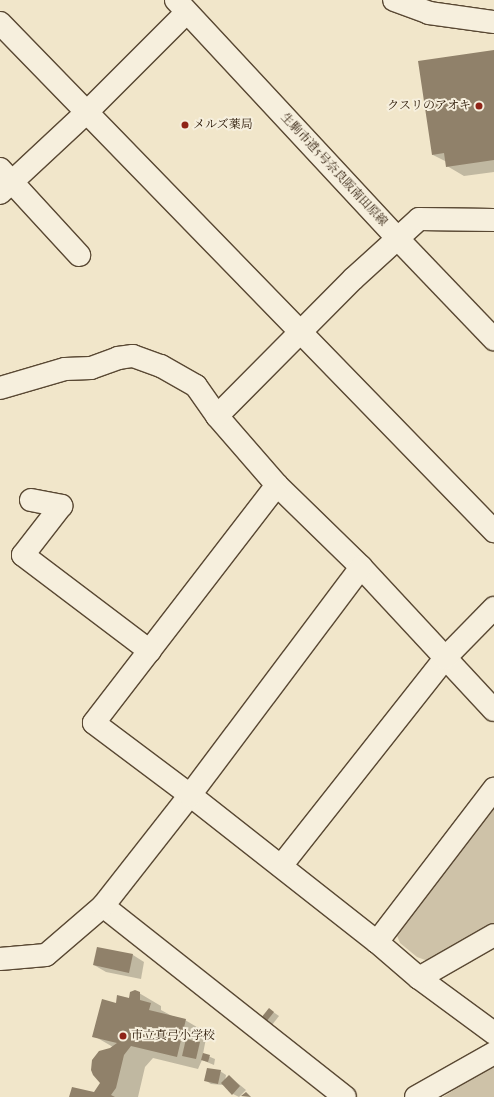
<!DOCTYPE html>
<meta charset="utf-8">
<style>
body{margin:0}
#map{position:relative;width:494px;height:1097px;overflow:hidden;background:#f1e6ca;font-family:"IM FELL French Canon","Noto Serif JP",serif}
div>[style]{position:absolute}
.green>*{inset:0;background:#cec2a8}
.shadow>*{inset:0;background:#0003}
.building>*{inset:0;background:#90816a}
.roads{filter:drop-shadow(1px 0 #594833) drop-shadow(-1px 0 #594833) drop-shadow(0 1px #594833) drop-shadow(0 -1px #594833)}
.minor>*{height:22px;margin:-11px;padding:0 11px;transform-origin:11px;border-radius:11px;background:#f6efdd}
.dots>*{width:11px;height:11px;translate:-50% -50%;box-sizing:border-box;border:2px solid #f6efdd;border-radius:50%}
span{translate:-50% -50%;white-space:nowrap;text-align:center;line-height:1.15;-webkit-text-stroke:4px #f6efdd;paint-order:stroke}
.poi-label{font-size:12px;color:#261301}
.right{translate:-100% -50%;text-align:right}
.left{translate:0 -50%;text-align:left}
.street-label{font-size:12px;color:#261301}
</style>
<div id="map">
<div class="green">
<div style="clip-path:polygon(494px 805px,494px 926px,431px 962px,417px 957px,400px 943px,396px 933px)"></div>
<div style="clip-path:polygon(494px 1064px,494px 1097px,443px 1097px)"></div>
</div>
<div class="shadow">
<div style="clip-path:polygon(494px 51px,494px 172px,464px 176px,447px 166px,447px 162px,433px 155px)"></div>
<div style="clip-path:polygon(133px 955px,144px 962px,141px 979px,106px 972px,94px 965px)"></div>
<div style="clip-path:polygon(139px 993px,161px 1006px,161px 1010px,172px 1016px,185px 1020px,207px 1033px,203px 1054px,215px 1059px,214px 1065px,202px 1060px,198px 1069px,153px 1058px,145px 1067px,138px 1097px,70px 1097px,95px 1093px,102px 1083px,110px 1049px,113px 1047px,94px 1036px,117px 1004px)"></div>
<div style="clip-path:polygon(269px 1009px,279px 1016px,272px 1025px,262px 1018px)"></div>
<div style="clip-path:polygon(220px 1071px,226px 1075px,225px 1081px,229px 1076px,246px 1090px,239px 1097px,233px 1094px,224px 1085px,211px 1084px,205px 1080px)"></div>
</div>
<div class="building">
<div style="clip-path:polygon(494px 50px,494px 160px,446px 167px,444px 153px,432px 155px,418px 61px)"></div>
<div style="clip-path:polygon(97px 947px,133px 954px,129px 973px,93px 965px)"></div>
<div style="clip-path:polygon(135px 990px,140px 992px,140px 1000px,151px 1003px,149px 1010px,186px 1019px,177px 1057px,131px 1046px,124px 1055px,116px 1088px,111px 1095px,115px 1097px,69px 1097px,72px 1087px,94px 1092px,100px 1083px,93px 1075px,91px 1070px,92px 1060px,99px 1051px,110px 1048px,117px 1043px,92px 1037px,102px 999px,116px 1003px,117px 995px,129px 998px,130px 992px)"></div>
<div style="clip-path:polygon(269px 1008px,274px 1012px,266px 1022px,261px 1018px)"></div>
<div style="clip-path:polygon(186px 1039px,200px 1042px,196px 1059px,182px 1056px)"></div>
<div style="clip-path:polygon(203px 1053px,210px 1055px,208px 1062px,201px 1060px)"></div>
<div style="clip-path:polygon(207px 1068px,221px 1070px,218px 1084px,204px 1081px)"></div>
<div style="clip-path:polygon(229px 1075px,240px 1086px,232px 1095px,221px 1083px)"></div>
<div style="clip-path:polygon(246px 1092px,251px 1097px,241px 1096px)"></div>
</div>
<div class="roads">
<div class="minor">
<div style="left:176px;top:0;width:326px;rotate:47.1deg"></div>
<div style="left:398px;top:239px;width:139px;rotate:46.2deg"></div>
<div style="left:394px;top:0;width:37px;rotate:20deg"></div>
<div style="left:429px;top:13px;width:66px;rotate:7.9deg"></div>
<div style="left:0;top:23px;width:709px;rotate:45.8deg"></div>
<div style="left:0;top:169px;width:117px;rotate:47.4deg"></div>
<div style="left:0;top:193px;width:119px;rotate:-43deg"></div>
<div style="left:87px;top:112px;width:140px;rotate:-45deg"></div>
<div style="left:0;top:388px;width:68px;rotate:-16.3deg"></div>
<div style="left:65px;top:369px;width:26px;rotate:-2deg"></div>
<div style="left:91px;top:368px;width:29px;rotate:-20deg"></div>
<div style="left:118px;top:358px;width:15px;rotate:-8deg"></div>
<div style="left:133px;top:356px;width:30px;rotate:20deg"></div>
<div style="left:161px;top:366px;width:40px;rotate:29.7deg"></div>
<div style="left:196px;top:386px;width:37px;rotate:55deg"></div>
<div style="left:217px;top:416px;width:91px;rotate:49deg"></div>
<div style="left:277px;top:485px;width:117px;rotate:44.3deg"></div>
<div style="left:361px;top:567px;width:195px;rotate:47.1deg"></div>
<div style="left:217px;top:416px;width:193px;rotate:-45.2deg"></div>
<div style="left:353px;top:279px;width:89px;rotate:-42.3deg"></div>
<div style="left:419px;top:219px;width:75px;rotate:0.8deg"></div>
<div style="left:277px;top:485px;width:300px;rotate:127.6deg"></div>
<div style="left:94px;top:723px;width:120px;rotate:36.9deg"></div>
<div style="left:190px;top:795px;width:238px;rotate:38.2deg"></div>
<div style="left:377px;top:942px;width:55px;rotate:40.6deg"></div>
<div style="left:419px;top:978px;width:93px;rotate:36.3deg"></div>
<div style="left:31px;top:500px;width:31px;rotate:11deg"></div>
<div style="left:61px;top:506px;width:62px;rotate:127.8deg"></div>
<div style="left:23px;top:555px;width:159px;rotate:37.1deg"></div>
<div style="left:281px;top:866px;width:265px;rotate:-51.7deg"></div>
<div style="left:445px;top:658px;width:70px;rotate:-45.6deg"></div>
<div style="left:103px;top:906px;width:308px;rotate:38.3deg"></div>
<div style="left:377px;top:942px;width:193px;rotate:-52.6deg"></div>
<div style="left:0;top:959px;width:46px;rotate:-5deg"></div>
<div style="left:46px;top:955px;width:75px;rotate:-40.7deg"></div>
<div style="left:103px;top:906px;width:141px;rotate:-51.9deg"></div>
<div style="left:190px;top:795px;width:285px;rotate:-53.1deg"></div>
<div style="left:419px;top:978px;width:86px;rotate:-29.8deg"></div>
<div style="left:416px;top:1097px;width:90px;rotate:-29.4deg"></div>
</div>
</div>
<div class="dots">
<div style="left:479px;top:106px;background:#8f2418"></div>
<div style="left:185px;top:125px;background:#8f2418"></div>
<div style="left:123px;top:1036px;background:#8f2418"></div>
</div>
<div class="poi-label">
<span class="right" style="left:471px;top:106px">クスリのアオキ</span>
<span class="left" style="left:193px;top:125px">メルズ薬局</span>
<span class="left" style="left:131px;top:1036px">市立真弓小学校</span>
</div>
<div class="street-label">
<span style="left:334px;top:170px;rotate:47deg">生駒市道5号奈良阪南田原線</span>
</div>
</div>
